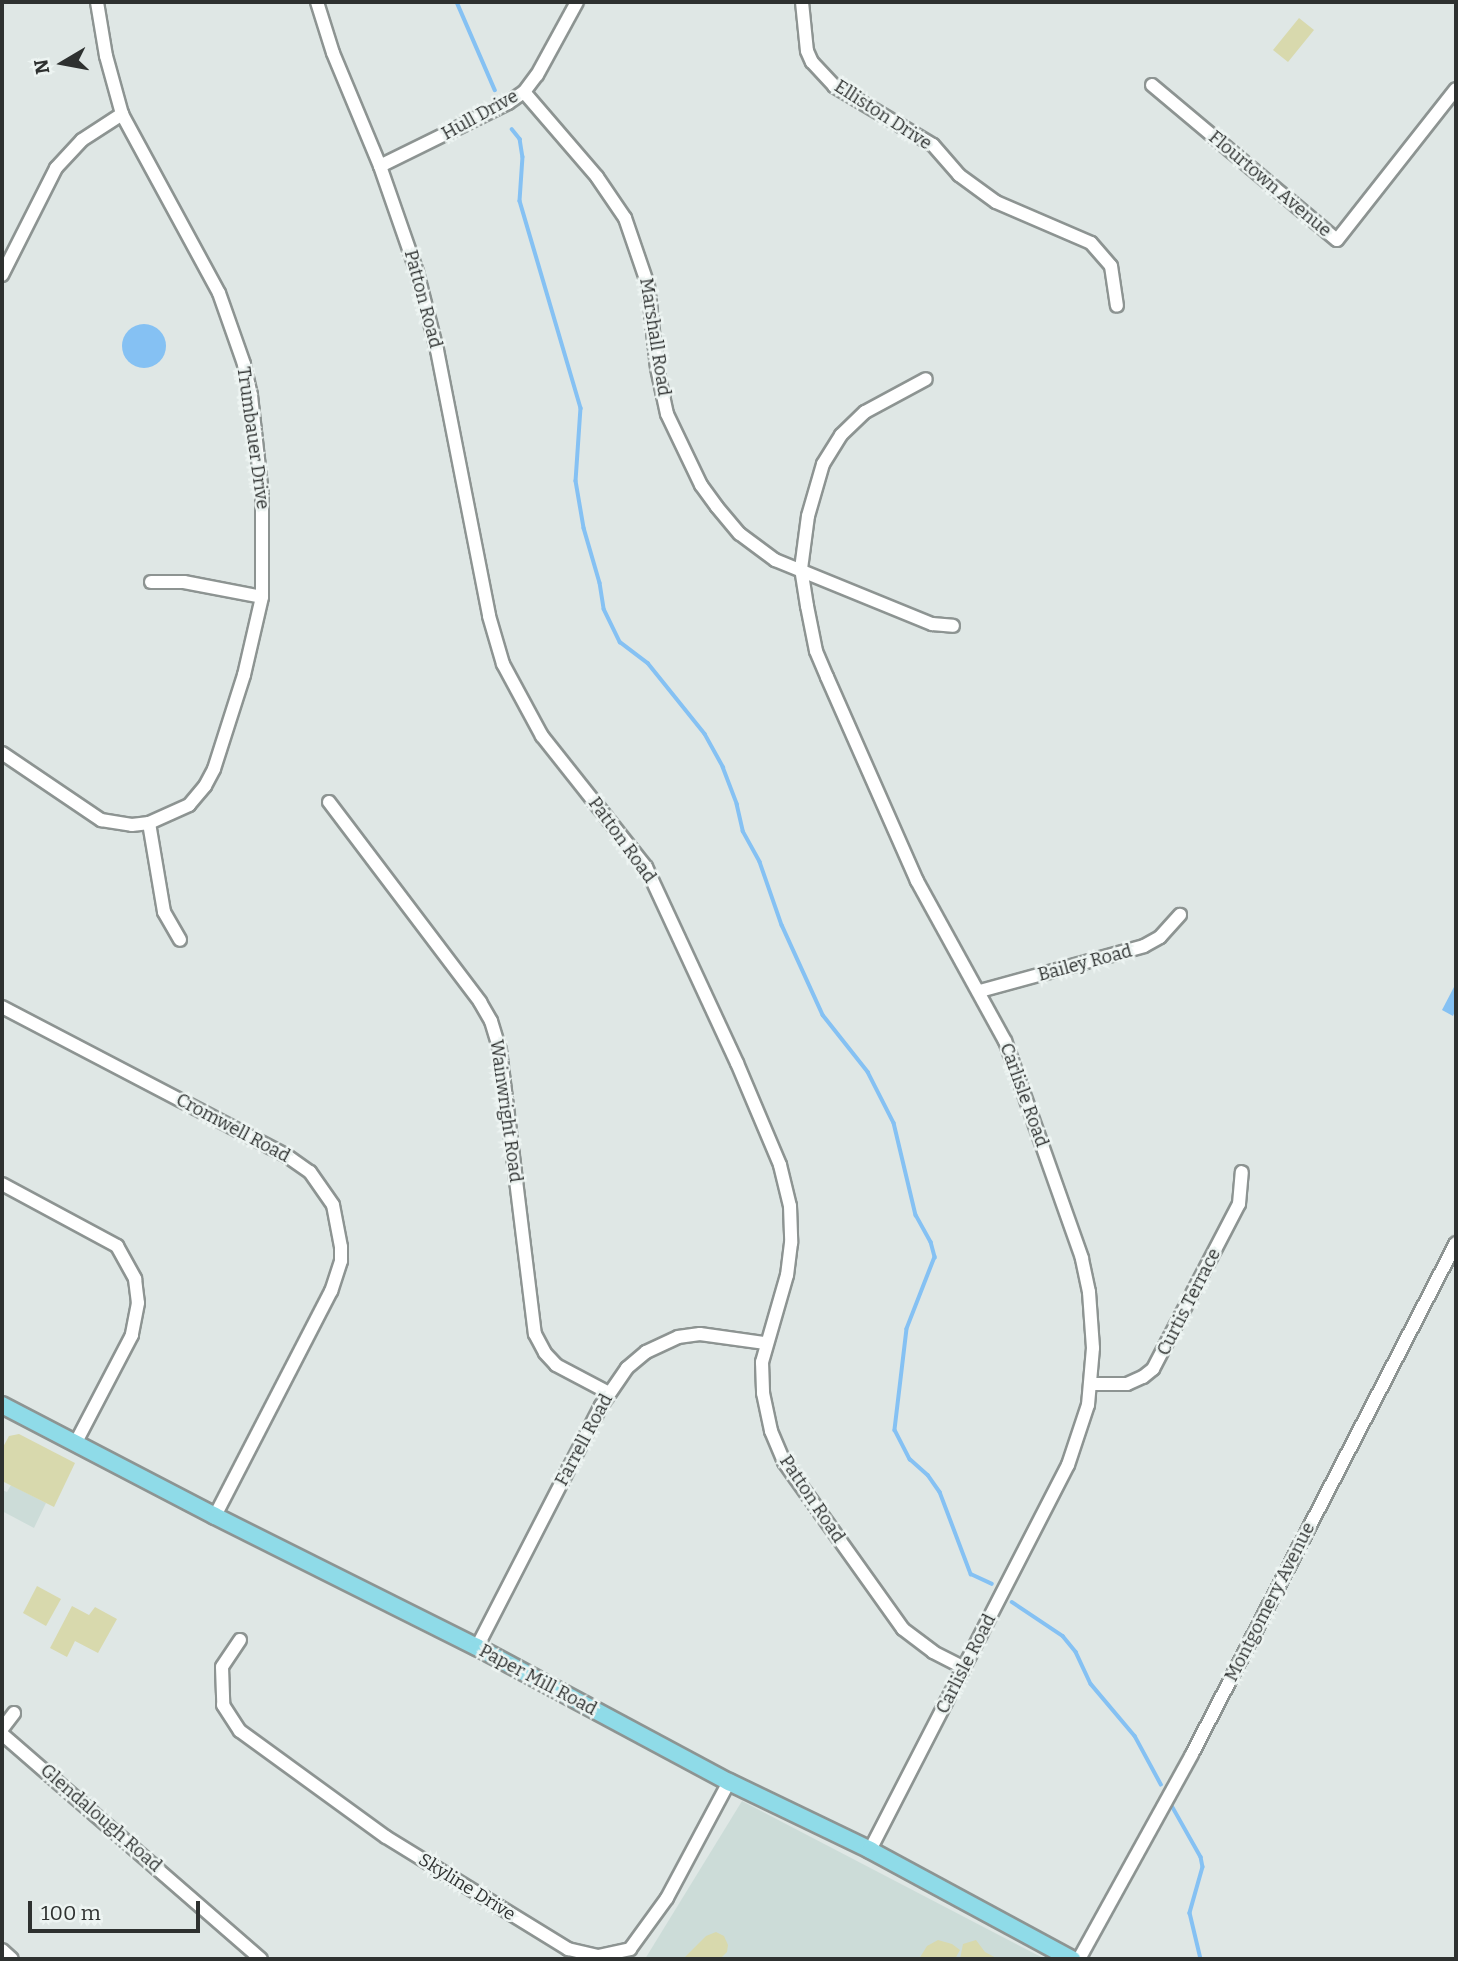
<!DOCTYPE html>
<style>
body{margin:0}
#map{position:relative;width:1458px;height:1961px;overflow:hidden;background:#dfe7e5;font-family:Bitter,serif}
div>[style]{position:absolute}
.built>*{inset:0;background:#ccdcd8}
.green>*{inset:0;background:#d8d9ad}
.water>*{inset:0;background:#85c1f3}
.round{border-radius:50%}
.stream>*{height:3.5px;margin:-1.75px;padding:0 1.75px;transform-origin:1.75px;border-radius:1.75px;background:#85c1f3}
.roads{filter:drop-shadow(2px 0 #8d9492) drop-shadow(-2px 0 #8d9492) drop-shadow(0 2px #8d9492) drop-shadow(0 -2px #8d9492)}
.minor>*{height:12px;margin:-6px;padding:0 6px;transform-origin:6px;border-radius:6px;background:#fff}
.major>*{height:16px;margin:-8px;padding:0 8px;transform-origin:8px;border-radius:8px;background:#8fdbe8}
span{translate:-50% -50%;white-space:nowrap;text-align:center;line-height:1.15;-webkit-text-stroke:5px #edf4f2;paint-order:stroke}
.street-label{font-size:18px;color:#2e3130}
.frame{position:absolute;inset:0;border:4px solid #2e3130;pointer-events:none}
.north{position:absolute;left:28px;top:28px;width:70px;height:70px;-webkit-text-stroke:5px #edf4f2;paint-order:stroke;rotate:260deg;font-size:19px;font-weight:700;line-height:28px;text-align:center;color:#2e3130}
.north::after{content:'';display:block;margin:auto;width:24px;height:32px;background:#2e3130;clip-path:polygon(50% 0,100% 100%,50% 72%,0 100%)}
.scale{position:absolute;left:28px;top:1901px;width:172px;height:32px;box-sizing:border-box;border:4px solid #2e3130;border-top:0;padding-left:9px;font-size:21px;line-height:24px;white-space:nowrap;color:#2e3130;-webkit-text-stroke:5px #edf4f2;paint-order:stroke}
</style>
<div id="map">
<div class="built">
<div style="clip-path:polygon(11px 1485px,46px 1503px,34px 1528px,2px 1511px,2px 1490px,7px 1492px)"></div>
<div style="clip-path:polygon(742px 1801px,1045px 1959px,645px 1959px)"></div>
</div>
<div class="green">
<div style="clip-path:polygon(1299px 18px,1314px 30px,1288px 62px,1273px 50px)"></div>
<div style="clip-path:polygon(19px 1434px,75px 1463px,54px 1507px,2px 1481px,2px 1449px,9px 1436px)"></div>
<div style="clip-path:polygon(37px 1586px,61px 1599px,46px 1626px,23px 1613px)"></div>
<div style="clip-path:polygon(72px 1606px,89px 1615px,95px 1607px,117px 1619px,98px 1653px,75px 1641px,67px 1657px,50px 1648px)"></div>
<div style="clip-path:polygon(716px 1932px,724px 1936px,728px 1945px,727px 1952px,720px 1959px,683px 1959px,706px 1936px)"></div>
<div style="clip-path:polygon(938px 1940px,952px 1944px,960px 1950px,955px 1959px,919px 1959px,927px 1946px)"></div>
<div style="clip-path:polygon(976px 1940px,985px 1952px,998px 1959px,960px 1959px,963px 1944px)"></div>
</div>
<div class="water">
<div class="round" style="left:122px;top:324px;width:44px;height:44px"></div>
<div style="clip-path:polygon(1454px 987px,1456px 1009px,1453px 1016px,1442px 1010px)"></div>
</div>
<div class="stream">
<div style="left:457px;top:2px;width:96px;rotate:66.6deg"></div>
<div style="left:512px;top:129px;width:13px;rotate:51deg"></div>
<div style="left:520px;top:139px;width:18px;rotate:81deg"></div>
<div style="left:523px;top:157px;width:44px;rotate:93.9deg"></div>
<div style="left:520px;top:201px;width:216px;rotate:73.6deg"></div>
<div style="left:581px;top:408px;width:73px;rotate:93.9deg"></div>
<div style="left:576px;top:481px;width:48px;rotate:80.3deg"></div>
<div style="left:584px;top:528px;width:57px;rotate:73.8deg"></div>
<div style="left:600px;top:583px;width:26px;rotate:81deg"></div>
<div style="left:604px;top:609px;width:37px;rotate:64deg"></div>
<div style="left:620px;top:642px;width:35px;rotate:37deg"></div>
<div style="left:648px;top:663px;width:91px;rotate:51.2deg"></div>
<div style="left:705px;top:734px;width:38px;rotate:61deg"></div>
<div style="left:723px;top:767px;width:40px;rotate:69deg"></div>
<div style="left:737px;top:804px;width:28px;rotate:77deg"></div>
<div style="left:743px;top:831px;width:35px;rotate:61deg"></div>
<div style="left:760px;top:862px;width:67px;rotate:70.8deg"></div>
<div style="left:782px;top:925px;width:99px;rotate:65.5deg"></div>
<div style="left:823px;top:1015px;width:73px;rotate:51.7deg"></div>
<div style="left:868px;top:1072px;width:57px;rotate:63deg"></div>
<div style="left:894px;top:1123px;width:95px;rotate:76.6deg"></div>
<div style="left:916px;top:1215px;width:31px;rotate:61deg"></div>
<div style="left:931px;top:1242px;width:16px;rotate:75deg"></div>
<div style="left:935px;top:1257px;width:77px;rotate:111.3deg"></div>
<div style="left:907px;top:1329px;width:102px;rotate:96.8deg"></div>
<div style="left:895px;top:1430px;width:33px;rotate:63deg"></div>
<div style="left:910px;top:1459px;width:24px;rotate:42deg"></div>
<div style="left:928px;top:1475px;width:21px;rotate:55deg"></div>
<div style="left:940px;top:1492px;width:88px;rotate:69.3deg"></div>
<div style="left:971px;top:1574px;width:23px;rotate:25deg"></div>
<div style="left:1012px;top:1602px;width:61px;rotate:33.7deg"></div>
<div style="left:1063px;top:1636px;width:21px;rotate:51deg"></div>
<div style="left:1076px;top:1652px;width:35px;rotate:65deg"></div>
<div style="left:1091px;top:1684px;width:68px;rotate:49.8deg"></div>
<div style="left:1135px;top:1736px;width:55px;rotate:61.6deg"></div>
<div style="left:1171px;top:1804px;width:61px;rotate:60.5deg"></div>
<div style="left:1201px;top:1857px;width:10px;rotate:79deg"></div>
<div style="left:1203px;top:1867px;width:48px;rotate:105.8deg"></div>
<div style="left:1190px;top:1913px;width:47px;rotate:76.6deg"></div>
</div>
<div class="roads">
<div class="minor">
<div style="left:317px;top:2px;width:53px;rotate:72.6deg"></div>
<div style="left:333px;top:53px;width:122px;rotate:67.4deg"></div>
<div style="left:380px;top:166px;width:112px;rotate:70.8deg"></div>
<div style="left:417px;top:272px;width:81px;rotate:75.6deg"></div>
<div style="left:437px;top:350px;width:271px;rotate:78.9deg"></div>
<div style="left:489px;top:616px;width:50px;rotate:73.7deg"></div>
<div style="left:503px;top:664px;width:82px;rotate:61.6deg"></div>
<div style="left:542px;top:736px;width:167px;rotate:51.6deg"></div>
<div style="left:646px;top:867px;width:216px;rotate:65.1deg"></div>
<div style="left:737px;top:1063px;width:111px;rotate:67.1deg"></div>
<div style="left:780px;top:1165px;width:42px;rotate:76.3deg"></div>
<div style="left:790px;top:1206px;width:37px;rotate:88deg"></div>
<div style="left:791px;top:1243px;width:32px;rotate:97deg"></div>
<div style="left:787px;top:1275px;width:91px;rotate:106deg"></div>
<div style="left:762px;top:1362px;width:31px;rotate:88deg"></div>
<div style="left:763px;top:1393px;width:39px;rotate:78deg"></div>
<div style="left:771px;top:1431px;width:34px;rotate:67deg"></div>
<div style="left:784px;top:1462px;width:205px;rotate:54.5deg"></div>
<div style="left:903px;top:1629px;width:38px;rotate:37deg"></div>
<div style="left:933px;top:1652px;width:35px;rotate:27deg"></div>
<div style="left:802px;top:2px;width:49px;rotate:84.2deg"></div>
<div style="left:807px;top:51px;width:12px;rotate:66deg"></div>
<div style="left:812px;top:62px;width:33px;rotate:47deg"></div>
<div style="left:834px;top:86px;width:115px;rotate:30.8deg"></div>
<div style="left:933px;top:145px;width:40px;rotate:49deg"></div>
<div style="left:959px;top:175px;width:46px;rotate:36.1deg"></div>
<div style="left:996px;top:202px;width:103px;rotate:23.3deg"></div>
<div style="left:1091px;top:243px;width:30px;rotate:49deg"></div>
<div style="left:1111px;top:266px;width:40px;rotate:81.5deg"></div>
<div style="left:1152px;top:85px;width:241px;rotate:40deg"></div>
<div style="left:1337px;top:240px;width:192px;rotate:-51.8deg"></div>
<div style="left:524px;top:92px;width:112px;rotate:49.3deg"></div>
<div style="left:597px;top:177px;width:50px;rotate:55.7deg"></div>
<div style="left:625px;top:218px;width:71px;rotate:71.1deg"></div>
<div style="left:648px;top:285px;width:83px;rotate:83.8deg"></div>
<div style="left:657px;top:368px;width:47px;rotate:77.7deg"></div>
<div style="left:667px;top:414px;width:79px;rotate:64.4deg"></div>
<div style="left:701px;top:485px;width:27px;rotate:54deg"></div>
<div style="left:717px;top:507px;width:35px;rotate:50deg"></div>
<div style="left:740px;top:534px;width:44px;rotate:36.6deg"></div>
<div style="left:775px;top:560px;width:170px;rotate:22.2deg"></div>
<div style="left:932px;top:624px;width:21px;rotate:5deg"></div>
<div style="left:380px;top:166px;width:143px;rotate:-26.2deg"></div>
<div style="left:508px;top:103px;width:19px;rotate:-35deg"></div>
<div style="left:524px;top:92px;width:21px;rotate:-53deg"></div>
<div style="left:537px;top:75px;width:83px;rotate:-61.3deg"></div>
<div style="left:2px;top:275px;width:120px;rotate:-63.2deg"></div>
<div style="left:56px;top:168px;width:38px;rotate:-47deg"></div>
<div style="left:82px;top:140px;width:48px;rotate:-33deg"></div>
<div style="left:151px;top:582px;width:33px"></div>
<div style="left:184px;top:582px;width:79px;rotate:10.9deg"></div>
<div style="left:2px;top:753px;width:120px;rotate:34.1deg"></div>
<div style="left:101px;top:820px;width:31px;rotate:9deg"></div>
<div style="left:132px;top:825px;width:17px;rotate:-7deg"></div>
<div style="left:149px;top:823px;width:44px;rotate:-24.2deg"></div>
<div style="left:189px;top:805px;width:25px;rotate:-50deg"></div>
<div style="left:205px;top:786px;width:19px;rotate:-62deg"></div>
<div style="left:214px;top:769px;width:99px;rotate:-72.3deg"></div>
<div style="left:244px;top:675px;width:80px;rotate:-77deg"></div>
<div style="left:262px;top:597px;width:102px;rotate:-90deg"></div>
<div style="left:262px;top:495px;width:101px;rotate:-96.3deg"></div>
<div style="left:251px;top:395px;width:32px;rotate:-103deg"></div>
<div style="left:244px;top:364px;width:75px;rotate:-109.4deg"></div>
<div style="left:219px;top:293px;width:204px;rotate:-118.5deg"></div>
<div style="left:122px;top:114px;width:60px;rotate:-105.4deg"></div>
<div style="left:106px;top:56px;width:55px;rotate:-99.5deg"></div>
<div style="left:329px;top:802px;width:251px;rotate:52.9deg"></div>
<div style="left:480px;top:1002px;width:22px;rotate:60deg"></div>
<div style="left:491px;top:1021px;width:30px;rotate:73deg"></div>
<div style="left:500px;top:1050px;width:286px;rotate:83deg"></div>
<div style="left:535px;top:1334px;width:21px;rotate:62deg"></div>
<div style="left:545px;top:1353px;width:16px;rotate:47deg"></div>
<div style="left:556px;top:1365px;width:60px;rotate:27.8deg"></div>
<div style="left:149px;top:823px;width:90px;rotate:80.4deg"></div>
<div style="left:164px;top:912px;width:32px;rotate:60deg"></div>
<div style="left:980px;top:991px;width:170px;rotate:-15.3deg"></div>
<div style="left:1144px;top:946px;width:18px;rotate:-29deg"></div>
<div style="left:1160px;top:937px;width:30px;rotate:-48deg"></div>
<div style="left:2px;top:1007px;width:322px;rotate:27.6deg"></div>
<div style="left:287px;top:1156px;width:28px;rotate:35deg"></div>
<div style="left:310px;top:1172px;width:40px;rotate:55.1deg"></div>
<div style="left:333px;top:1205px;width:43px;rotate:79.2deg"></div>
<div style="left:341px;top:1247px;width:14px;rotate:90deg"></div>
<div style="left:341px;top:1261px;width:32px;rotate:108deg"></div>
<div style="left:331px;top:1291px;width:253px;rotate:117.3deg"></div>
<div style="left:2px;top:1184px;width:131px;rotate:28.3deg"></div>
<div style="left:117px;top:1246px;width:38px;rotate:61deg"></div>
<div style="left:135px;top:1279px;width:24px;rotate:83deg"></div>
<div style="left:138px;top:1303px;width:33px;rotate:101deg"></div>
<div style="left:132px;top:1335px;width:123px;rotate:117.6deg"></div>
<div style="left:1091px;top:1384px;width:36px"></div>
<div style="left:1127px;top:1384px;width:17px;rotate:-24deg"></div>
<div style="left:1143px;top:1377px;width:13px;rotate:-39deg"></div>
<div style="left:1153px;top:1369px;width:186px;rotate:-62.5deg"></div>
<div style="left:1239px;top:1204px;width:32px;rotate:-85deg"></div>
<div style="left:240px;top:1640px;width:32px;rotate:124deg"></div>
<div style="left:222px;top:1667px;width:38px;rotate:88deg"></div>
<div style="left:223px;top:1705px;width:31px;rotate:57deg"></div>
<div style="left:240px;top:1731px;width:180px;rotate:36deg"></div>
<div style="left:386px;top:1837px;width:214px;rotate:31.6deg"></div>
<div style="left:568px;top:1949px;width:31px;rotate:13deg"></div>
<div style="left:598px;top:1956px;width:33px;rotate:-12deg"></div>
<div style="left:630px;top:1949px;width:63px;rotate:-54deg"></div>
<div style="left:667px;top:1898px;width:132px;rotate:-61.9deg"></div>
<div style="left:477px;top:1647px;width:271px;rotate:-62.8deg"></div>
<div style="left:601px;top:1406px;width:46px;rotate:-55.6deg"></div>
<div style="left:627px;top:1368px;width:25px;rotate:-40deg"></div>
<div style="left:646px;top:1352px;width:35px;rotate:-25deg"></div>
<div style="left:678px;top:1337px;width:22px;rotate:-8deg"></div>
<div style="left:700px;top:1334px;width:66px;rotate:7.9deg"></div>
<div style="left:2px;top:1729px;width:20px;rotate:-53deg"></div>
<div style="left:2px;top:1734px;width:343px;rotate:41deg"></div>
<div style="left:870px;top:1850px;width:433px;rotate:-62.8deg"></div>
<div style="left:1068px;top:1465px;width:63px;rotate:-71.6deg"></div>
<div style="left:1088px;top:1405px;width:57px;rotate:-85deg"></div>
<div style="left:1093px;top:1348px;width:56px;rotate:-94.1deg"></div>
<div style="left:1089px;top:1292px;width:35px;rotate:-102deg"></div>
<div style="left:1082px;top:1258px;width:230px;rotate:-109.5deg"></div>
<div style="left:1005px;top:1041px;width:183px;rotate:-118.8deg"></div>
<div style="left:917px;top:881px;width:223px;rotate:-113.8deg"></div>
<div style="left:827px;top:677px;width:28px;rotate:-113deg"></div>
<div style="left:816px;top:651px;width:46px;rotate:-101.3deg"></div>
<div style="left:807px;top:606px;width:37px;rotate:-99deg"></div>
<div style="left:801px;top:569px;width:53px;rotate:-82.5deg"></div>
<div style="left:808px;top:516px;width:54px;rotate:-73.9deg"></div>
<div style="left:823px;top:464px;width:34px;rotate:-58deg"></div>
<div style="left:841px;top:435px;width:33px;rotate:-44deg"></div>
<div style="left:865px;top:412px;width:69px;rotate:-28.4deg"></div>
<div style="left:2px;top:1950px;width:13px;rotate:42deg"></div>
<div style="left:1079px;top:1959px;width:234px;rotate:-61.1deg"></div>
<div style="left:1192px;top:1754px;width:575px;rotate:-62.68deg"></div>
</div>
<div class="major">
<div style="left:2px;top:1405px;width:240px;rotate:27.5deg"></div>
<div style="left:215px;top:1516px;width:293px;rotate:26.6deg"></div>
<div style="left:477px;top:1647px;width:286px;rotate:28.2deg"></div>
<div style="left:729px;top:1782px;width:157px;rotate:25.7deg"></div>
<div style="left:870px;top:1850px;width:230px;rotate:28.4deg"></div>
</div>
</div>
<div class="street-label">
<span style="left:480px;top:115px;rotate:-29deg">Hull Drive</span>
<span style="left:883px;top:115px;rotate:33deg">Elliston Drive</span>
<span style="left:1270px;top:184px;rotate:40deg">Flourtown Avenue</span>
<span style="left:423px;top:299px;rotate:75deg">Patton Road</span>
<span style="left:655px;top:337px;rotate:81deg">Marshall Road</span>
<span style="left:253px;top:438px;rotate:82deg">Trumbauer Drive</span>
<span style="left:622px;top:840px;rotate:54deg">Patton Road</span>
<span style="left:1085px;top:963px;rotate:-15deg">Bailey Road</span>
<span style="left:1024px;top:1095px;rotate:70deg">Carlisle Road</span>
<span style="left:506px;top:1111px;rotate:82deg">Wainwright Road</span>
<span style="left:233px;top:1128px;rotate:28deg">Cromwell Road</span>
<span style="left:1189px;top:1302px;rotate:-63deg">Curtis Terrace</span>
<span style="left:584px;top:1440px;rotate:-62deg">Farrell Road</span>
<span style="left:812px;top:1499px;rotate:56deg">Patton Road</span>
<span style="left:1270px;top:1602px;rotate:-63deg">Montgomery Avenue</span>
<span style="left:966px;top:1664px;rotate:-63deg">Carlisle Road</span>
<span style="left:538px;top:1680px;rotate:28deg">Paper Mill Road</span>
<span style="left:101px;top:1818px;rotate:41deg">Glendalough Road</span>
<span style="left:467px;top:1887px;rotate:32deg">Skyline Drive</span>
</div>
<div class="frame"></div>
<div class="north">N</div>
<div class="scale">100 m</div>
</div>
